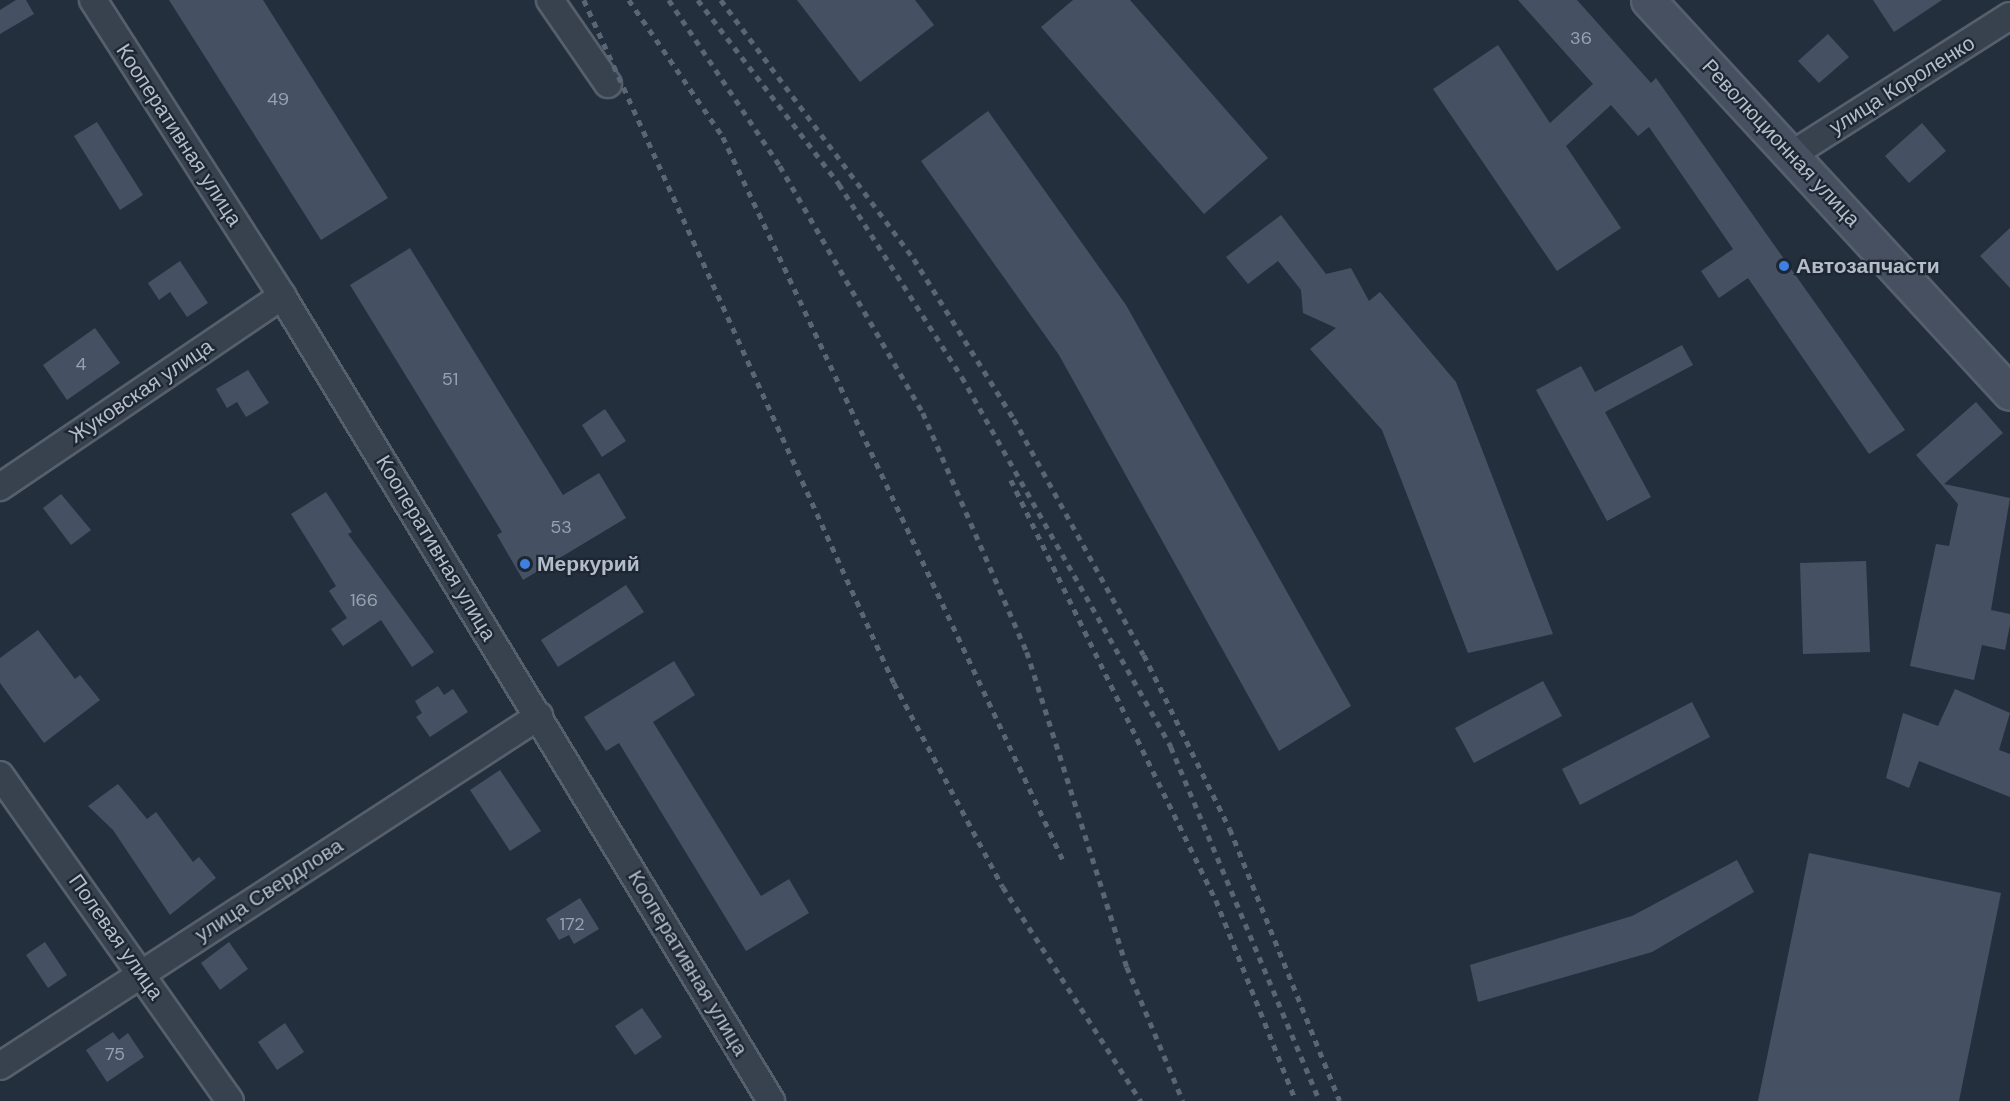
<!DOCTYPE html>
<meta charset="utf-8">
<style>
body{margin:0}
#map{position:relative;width:2010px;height:1101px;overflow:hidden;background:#242f3e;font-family:"DM Sans",sans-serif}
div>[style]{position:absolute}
.building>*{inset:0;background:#455162}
.roads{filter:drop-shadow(2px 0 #565f6c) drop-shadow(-2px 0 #565f6c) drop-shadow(0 2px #565f6c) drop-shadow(0 -2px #565f6c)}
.street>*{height:26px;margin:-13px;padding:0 13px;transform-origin:13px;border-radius:13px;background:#38414e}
.secondary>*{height:33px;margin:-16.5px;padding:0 16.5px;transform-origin:16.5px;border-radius:16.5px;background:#465061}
.rail>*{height:4.5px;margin-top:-2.25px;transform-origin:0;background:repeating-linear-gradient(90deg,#5a6575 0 6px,transparent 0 12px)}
.dots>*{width:16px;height:16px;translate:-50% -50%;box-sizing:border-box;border:3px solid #1d2633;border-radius:50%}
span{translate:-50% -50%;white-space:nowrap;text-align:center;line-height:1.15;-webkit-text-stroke:4.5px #1d2633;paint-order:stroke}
.number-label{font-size:18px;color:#98a1af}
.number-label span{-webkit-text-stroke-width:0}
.street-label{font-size:21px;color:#b4bcc9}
.poi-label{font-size:21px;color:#b4bcc9;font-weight:700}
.left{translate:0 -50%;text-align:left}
</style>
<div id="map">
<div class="building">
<div style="clip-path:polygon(16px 0,26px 0,34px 14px,0 34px,0 10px)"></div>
<div style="clip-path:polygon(169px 0,263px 0,388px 198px,321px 240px)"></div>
<div style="clip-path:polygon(797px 0,915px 0,934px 25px,860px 82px)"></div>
<div style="clip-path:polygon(1073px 0,1130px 0,1268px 158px,1204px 214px,1041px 27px)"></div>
<div style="clip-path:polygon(1518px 0,1577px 0,1651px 83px,1656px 78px,1905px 430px,1869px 454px,1748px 278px,1719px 298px,1701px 271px,1733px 249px,1649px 127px,1638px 136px,1611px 105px,1566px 146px,1621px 228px,1557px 271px,1433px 89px,1498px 45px,1550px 123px,1593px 84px)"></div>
<div style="clip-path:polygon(1873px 0,1942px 0,1894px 32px)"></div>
<div style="clip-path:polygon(1828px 34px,1849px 57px,1819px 83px,1798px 61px)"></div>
<div style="clip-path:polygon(988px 111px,1126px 305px,1351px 706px,1279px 751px,1059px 355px,921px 161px)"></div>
<div style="clip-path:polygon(97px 122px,143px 195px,120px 210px,74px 136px)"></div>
<div style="clip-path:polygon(1922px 123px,1946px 151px,1909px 183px,1885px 156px)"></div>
<div style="clip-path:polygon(1281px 215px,1326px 274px,1351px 268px,1369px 301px,1380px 292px,1456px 382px,1553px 634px,1468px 653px,1382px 430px,1310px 349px,1336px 328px,1303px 313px,1301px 290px,1278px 261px,1248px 284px,1226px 257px)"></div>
<div style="clip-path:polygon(2010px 228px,2010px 288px,1980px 256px)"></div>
<div style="clip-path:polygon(410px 248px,563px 495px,599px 473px,626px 518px,523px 580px,497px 535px,502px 532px,350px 285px)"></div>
<div style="clip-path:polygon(180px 261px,208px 303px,187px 317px,170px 292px,159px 300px,148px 283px)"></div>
<div style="clip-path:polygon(95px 328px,120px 363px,67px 400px,43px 365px)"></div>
<div style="clip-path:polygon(1682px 345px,1693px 365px,1605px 412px,1651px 497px,1607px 521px,1536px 390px,1581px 366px,1595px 392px)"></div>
<div style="clip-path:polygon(248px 370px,269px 403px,246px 417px,237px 402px,227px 408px,216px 389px)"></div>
<div style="clip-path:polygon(1976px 402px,2003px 433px,1944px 484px,2010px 498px,1991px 610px,2010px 614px,2010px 625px,2005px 650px,1982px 645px,1974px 680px,1910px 666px,1936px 544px,1949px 546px,1958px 504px,1916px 455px)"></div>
<div style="clip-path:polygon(605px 409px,626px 441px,602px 457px,582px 425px)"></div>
<div style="clip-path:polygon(326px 492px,352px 532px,348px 534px,434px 652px,412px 667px,381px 620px,343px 646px,331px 629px,347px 618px,329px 591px,336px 586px,291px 514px)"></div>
<div style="clip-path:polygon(61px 494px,91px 530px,71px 545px,43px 508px)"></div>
<div style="clip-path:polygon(1866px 561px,1870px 652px,1803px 654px,1800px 563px)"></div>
<div style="clip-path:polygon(626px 585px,644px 612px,558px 667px,541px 640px)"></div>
<div style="clip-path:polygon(38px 630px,75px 679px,80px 675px,100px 700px,44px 743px,0 683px,0 658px)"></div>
<div style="clip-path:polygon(674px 661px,695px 695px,653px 722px,761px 896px,789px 879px,809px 913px,746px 951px,619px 743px,606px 751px,584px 717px)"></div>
<div style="clip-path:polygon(1543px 681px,1562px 716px,1474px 763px,1455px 728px)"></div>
<div style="clip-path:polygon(438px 686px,444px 695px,453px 689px,468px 712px,430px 737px,416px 717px,422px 713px,415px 701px)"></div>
<div style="clip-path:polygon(1955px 689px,2010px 713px,1999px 750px,2010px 754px,2010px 797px,1919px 761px,1909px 788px,1886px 778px,1903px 713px,1938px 726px)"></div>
<div style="clip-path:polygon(1692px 702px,1710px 737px,1580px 805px,1562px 769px)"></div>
<div style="clip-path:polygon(500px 770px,541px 831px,510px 851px,470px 790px)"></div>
<div style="clip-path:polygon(118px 784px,147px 819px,156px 812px,193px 862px,199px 857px,216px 878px,170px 915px,113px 830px,88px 806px)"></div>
<div style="clip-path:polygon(1809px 853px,2001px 893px,1959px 1101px,1758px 1101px)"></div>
<div style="clip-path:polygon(1737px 860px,1754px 892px,1652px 952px,1478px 1002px,1470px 965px,1632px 916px)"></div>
<div style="clip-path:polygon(580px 898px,599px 929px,574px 944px,569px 935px,559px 940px,546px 919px)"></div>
<div style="clip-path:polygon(45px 942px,67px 975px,48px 988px,26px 955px)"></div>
<div style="clip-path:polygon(229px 942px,248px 969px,220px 990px,201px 963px)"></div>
<div style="clip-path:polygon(642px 1008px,662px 1037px,635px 1055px,615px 1026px)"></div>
<div style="clip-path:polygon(285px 1023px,304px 1052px,277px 1070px,258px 1042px)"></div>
<div style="clip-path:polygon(113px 1032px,119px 1040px,128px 1033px,144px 1057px,107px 1082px,86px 1050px)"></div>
</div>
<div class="roads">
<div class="street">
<div style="left:93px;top:0;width:351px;rotate:57.4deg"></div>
<div style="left:282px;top:296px;width:942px;rotate:58.72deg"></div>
<div style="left:550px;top:0;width:102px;rotate:55.4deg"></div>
<div style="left:1793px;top:154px;width:257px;rotate:-32.5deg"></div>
<div style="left:0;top:487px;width:341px;rotate:-34.1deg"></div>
<div style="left:0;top:775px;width:399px;rotate:54.8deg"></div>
<div style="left:0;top:1066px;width:643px;rotate:-33deg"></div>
</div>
<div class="secondary">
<div style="left:1648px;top:0;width:534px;rotate:47.35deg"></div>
</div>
</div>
<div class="rail">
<div style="left:584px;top:0;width:750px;rotate:65.59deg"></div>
<div style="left:894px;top:683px;width:231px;rotate:61.9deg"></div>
<div style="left:1003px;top:887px;width:255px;rotate:57.2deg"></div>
<div style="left:629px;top:0;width:166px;rotate:55.5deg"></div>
<div style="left:723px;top:137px;width:803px;rotate:64.81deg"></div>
<div style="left:669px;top:0;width:200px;rotate:56.2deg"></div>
<div style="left:780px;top:166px;width:285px;rotate:59.9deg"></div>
<div style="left:923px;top:413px;width:261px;rotate:66.5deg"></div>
<div style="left:1027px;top:652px;width:330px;rotate:72.4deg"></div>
<div style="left:1127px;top:967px;width:145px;rotate:67.3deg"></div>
<div style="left:698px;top:0;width:232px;rotate:52.5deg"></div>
<div style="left:839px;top:184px;width:229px;rotate:57.5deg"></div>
<div style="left:962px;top:377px;width:425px;rotate:60.5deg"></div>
<div style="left:1171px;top:747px;width:384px;rotate:67.2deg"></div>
<div style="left:721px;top:0;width:323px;rotate:53.3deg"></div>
<div style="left:914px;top:259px;width:189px;rotate:58deg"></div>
<div style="left:1014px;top:419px;width:269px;rotate:61.2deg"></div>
<div style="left:1144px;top:655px;width:194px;rotate:63.7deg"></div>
<div style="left:1230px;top:829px;width:293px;rotate:68deg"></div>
<div style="left:1011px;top:480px;width:467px;rotate:64deg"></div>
<div style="left:1216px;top:900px;width:216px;rotate:68.3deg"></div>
</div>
<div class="dots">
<div style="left:1784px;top:266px;background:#3f7fe0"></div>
<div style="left:525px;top:564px;background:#3f7fe0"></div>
</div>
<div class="number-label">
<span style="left:1581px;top:38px">36</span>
<span style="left:278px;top:99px">49</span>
<span style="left:81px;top:364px">4</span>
<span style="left:450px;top:379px">51</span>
<span style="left:561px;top:527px">53</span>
<span style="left:364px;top:600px">166</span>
<span style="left:572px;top:924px">172</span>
<span style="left:115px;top:1054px">75</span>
</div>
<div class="street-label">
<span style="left:1902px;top:85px;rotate:-32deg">улица Короленко</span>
<span style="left:179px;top:135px;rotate:57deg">Кооперативная улица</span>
<span style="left:1781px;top:143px;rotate:47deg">Революционная улица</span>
<span style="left:141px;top:391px;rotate:-34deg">Жуковская улица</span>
<span style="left:436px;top:548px;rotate:59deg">Кооперативная улица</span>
<span style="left:269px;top:890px;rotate:-33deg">улица Свердлова</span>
<span style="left:116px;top:937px;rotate:55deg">Полевая улица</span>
<span style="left:688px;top:963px;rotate:59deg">Кооперативная улица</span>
</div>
<div class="poi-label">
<span class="left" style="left:1796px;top:266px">Автозапчасти</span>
<span class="left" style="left:537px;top:564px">Меркурий</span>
</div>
</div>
